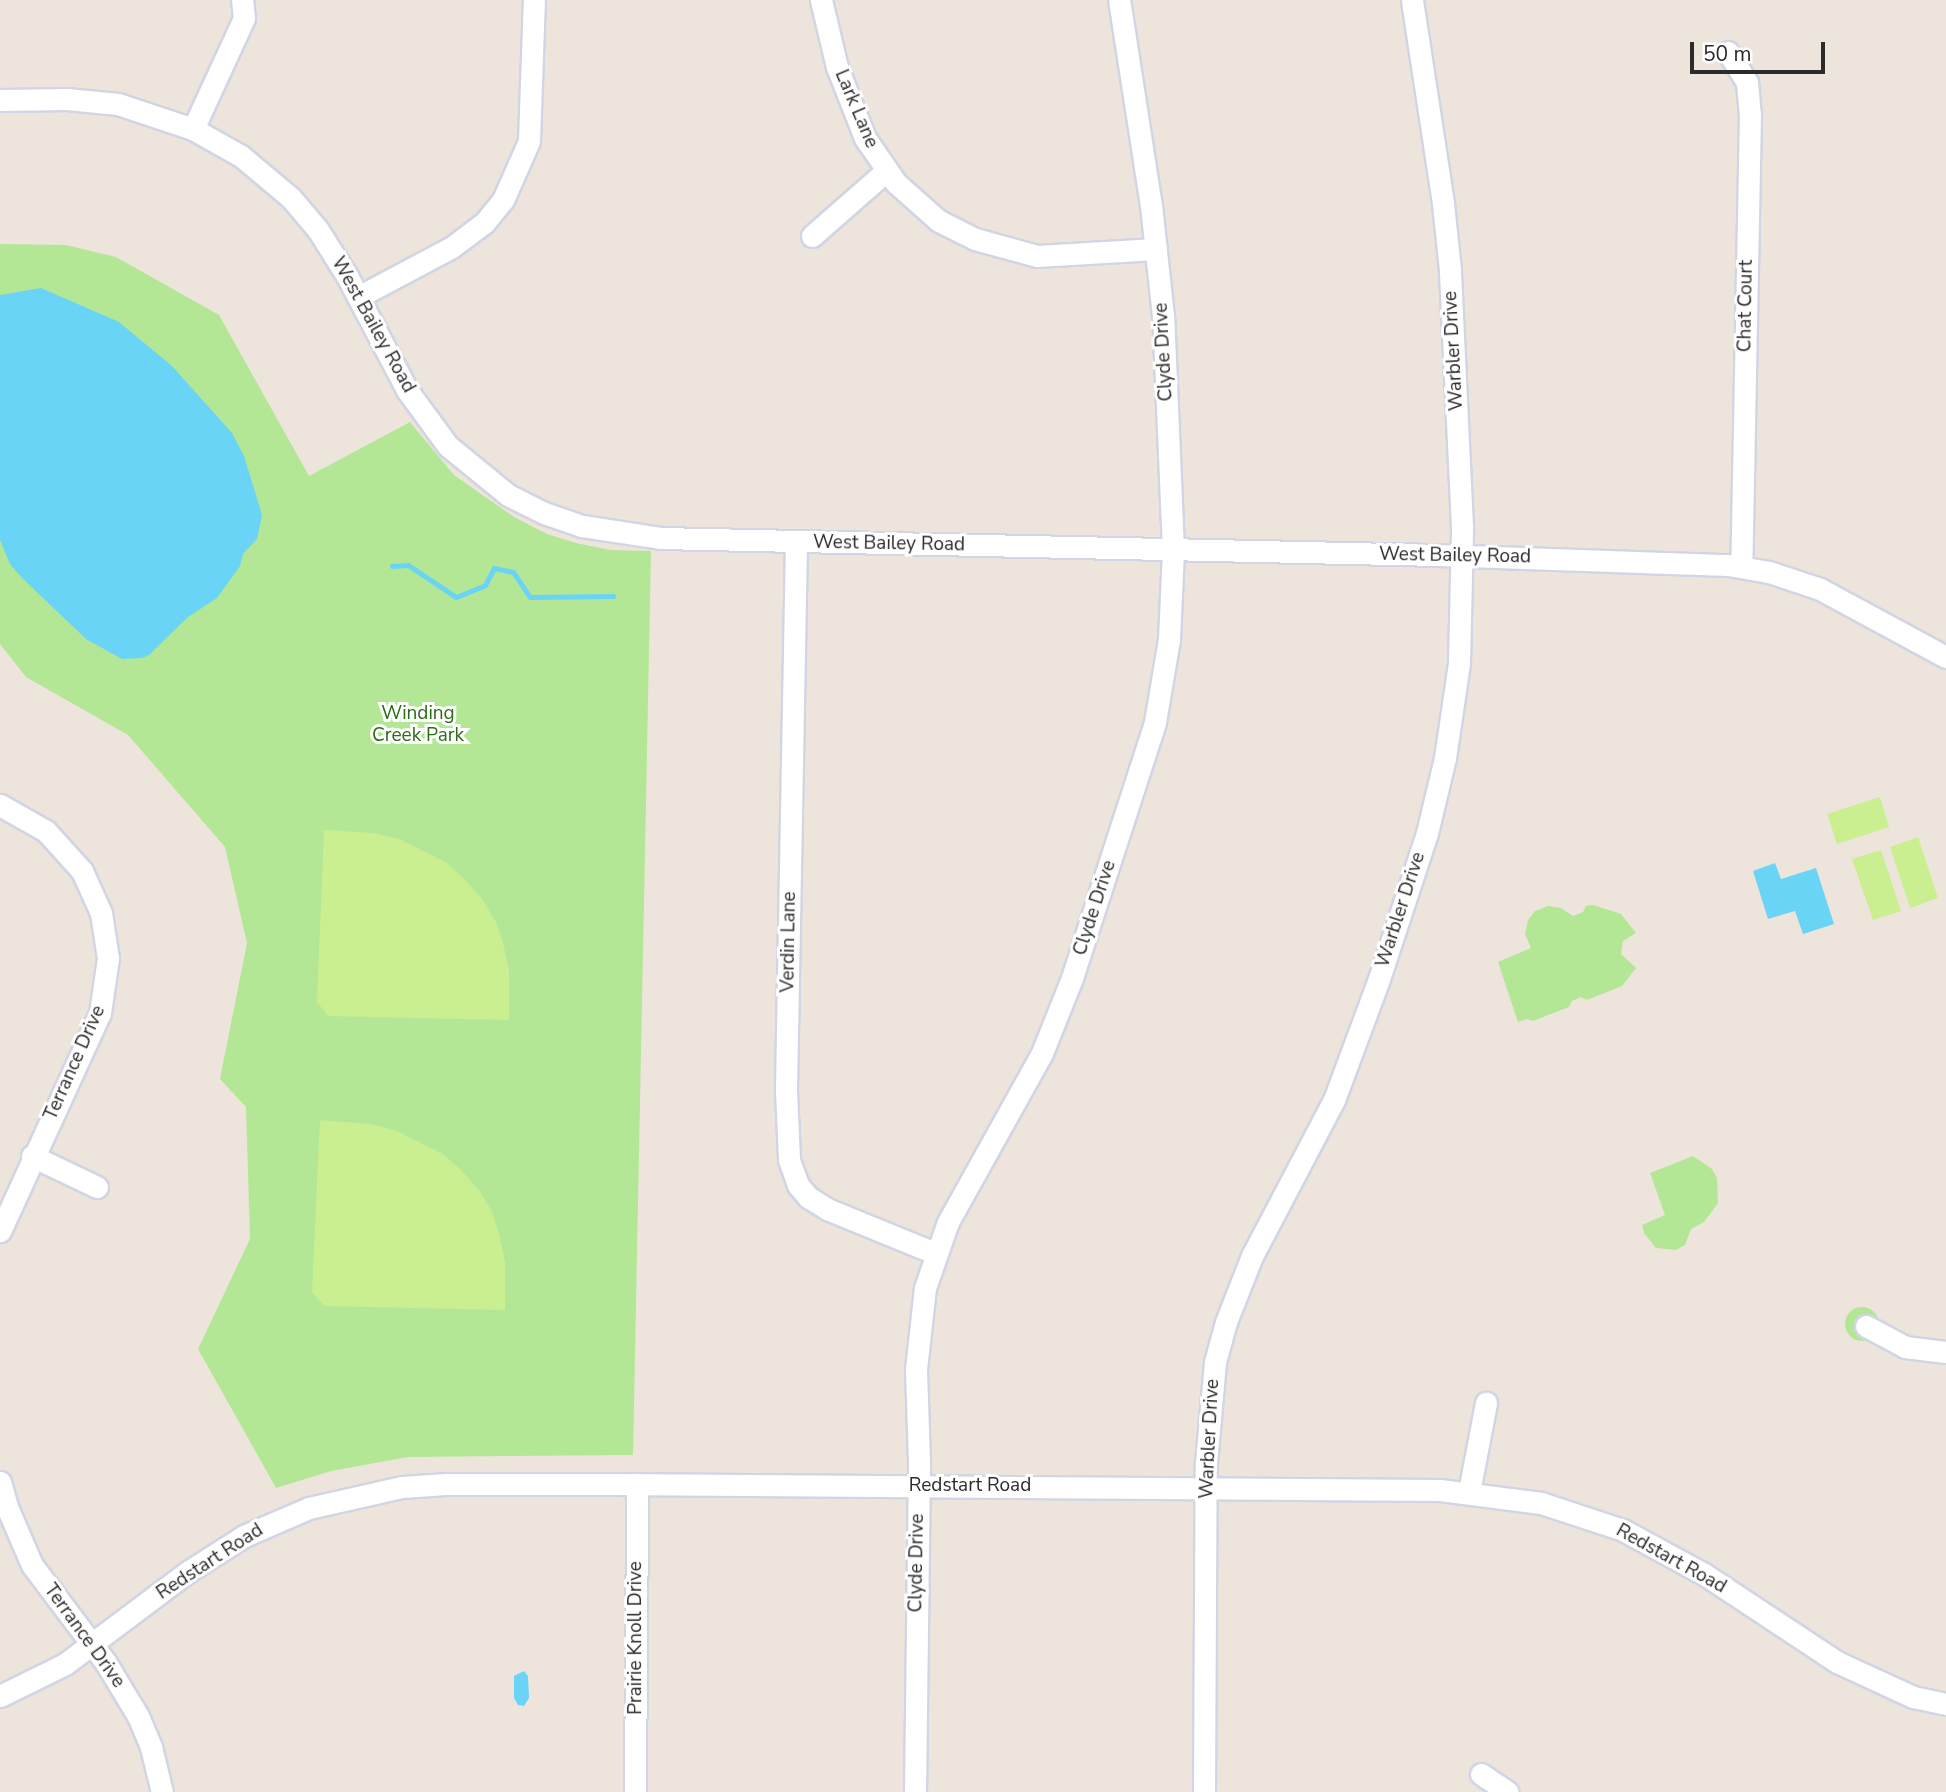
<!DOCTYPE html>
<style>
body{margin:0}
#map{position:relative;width:1946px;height:1792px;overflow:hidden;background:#ede5dc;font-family:"Nunito Sans",sans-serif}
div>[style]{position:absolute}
.green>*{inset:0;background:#b3e795}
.round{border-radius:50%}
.pitch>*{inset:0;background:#c9ef90}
.water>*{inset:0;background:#69d4f5}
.stream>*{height:5px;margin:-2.5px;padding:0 2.5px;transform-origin:2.5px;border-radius:2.5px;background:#69d4f5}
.roads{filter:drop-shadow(2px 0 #d1d5e4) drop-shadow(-2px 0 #d1d5e4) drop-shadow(0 2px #d1d5e4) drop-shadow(0 -2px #d1d5e4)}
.minor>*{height:21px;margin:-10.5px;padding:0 10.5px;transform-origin:10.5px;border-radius:10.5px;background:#fff}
span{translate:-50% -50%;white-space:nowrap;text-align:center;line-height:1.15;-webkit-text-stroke:6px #fff;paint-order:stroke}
.street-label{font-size:19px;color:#2b2b2b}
.park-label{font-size:19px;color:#2a6c16}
.scale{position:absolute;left:1690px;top:42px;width:135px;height:32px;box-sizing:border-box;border:4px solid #2b2b2b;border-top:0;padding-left:9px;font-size:21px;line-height:24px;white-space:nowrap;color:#2b2b2b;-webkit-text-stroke:5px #fff;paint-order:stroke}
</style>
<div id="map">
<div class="green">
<div style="clip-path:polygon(0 244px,66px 245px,116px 257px,219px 315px,309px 476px,410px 422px,454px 475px,514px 517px,547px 534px,576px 543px,610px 550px,651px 551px,633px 1455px,408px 1457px,331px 1471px,276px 1488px,198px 1349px,250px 1239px,246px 1107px,220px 1079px,247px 943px,225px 847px,128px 735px,26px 677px,0 644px)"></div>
<div style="clip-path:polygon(1548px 906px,1561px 908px,1573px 916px,1583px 912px,1586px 906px,1593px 905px,1621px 914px,1636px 933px,1623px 941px,1621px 954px,1636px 968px,1622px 986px,1587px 1000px,1581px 997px,1572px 1001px,1569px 1007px,1533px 1021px,1527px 1019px,1518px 1022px,1498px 962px,1531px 948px,1525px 934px,1528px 920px,1535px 911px)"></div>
<div style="clip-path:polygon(1693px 1156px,1712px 1169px,1717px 1178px,1718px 1203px,1704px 1222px,1691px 1229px,1685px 1245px,1676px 1250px,1656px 1248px,1644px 1233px,1642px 1225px,1665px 1215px,1650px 1173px)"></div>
<div class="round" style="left:1845px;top:1307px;width:34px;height:34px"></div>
</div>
<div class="pitch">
<div style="clip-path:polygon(1880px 797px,1889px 827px,1837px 844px,1827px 814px)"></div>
<div style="clip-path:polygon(324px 830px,373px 833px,399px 839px,447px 863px,465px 880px,483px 900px,496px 922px,503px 943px,509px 971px,509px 1020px,328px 1016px,317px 1002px)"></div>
<div style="clip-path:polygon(1918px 837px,1938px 898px,1910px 908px,1890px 847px)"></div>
<div style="clip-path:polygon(1881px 850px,1901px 911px,1873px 920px,1852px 859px)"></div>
<div style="clip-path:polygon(320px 1120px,369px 1124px,395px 1130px,443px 1154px,461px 1170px,479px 1190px,492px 1212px,499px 1234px,505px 1261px,505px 1310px,324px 1306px,312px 1292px)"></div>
</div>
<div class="water">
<div style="clip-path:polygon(41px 288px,119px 322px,172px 366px,232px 433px,244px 456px,262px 515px,257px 539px,243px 554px,240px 566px,217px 598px,188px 617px,149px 655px,142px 658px,122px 659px,86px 639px,21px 577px,10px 564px,0 540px,0 295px)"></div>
<div style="clip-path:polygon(1775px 863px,1781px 879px,1816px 868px,1834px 924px,1803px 934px,1795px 911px,1768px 919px,1753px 871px)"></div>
<div style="clip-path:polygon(524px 1671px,528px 1676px,529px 1698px,524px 1706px,518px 1705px,514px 1698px,514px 1676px)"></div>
</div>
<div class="stream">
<div style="left:392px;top:566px;width:16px;rotate:-4deg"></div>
<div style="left:408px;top:565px;width:58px;rotate:33.7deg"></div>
<div style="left:456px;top:597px;width:31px;rotate:-22deg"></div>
<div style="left:485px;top:585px;width:19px;rotate:-62deg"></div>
<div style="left:494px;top:568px;width:19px;rotate:12deg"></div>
<div style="left:513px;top:572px;width:30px;rotate:56deg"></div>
<div style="left:530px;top:597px;width:83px;rotate:-0.7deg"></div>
</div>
<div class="roads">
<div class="minor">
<div style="left:821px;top:0;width:69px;rotate:76.6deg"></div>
<div style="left:837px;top:67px;width:76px;rotate:68.5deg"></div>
<div style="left:865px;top:138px;width:55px;rotate:55.4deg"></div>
<div style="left:896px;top:183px;width:57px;rotate:41.5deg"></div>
<div style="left:939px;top:221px;width:40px;rotate:26.6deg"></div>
<div style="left:975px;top:239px;width:64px;rotate:15.3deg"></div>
<div style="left:1037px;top:256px;width:119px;rotate:-3.4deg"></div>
<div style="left:1728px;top:52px;width:36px;rotate:58deg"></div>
<div style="left:1747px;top:82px;width:32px;rotate:85deg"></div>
<div style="left:1750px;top:114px;width:453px;rotate:91.1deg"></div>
<div style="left:0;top:100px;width:67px;rotate:-0.9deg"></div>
<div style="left:67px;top:99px;width:51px;rotate:5.6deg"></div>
<div style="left:118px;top:104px;width:79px;rotate:18.4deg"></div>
<div style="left:193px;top:129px;width:55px;rotate:29.4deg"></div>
<div style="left:241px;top:156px;width:65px;rotate:40deg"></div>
<div style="left:291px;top:198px;width:42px;rotate:49.8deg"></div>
<div style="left:318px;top:230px;width:54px;rotate:57.8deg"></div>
<div style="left:347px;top:276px;width:129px;rotate:62.2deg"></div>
<div style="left:407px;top:390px;width:69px;rotate:53.8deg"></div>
<div style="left:448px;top:446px;width:77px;rotate:39.2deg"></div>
<div style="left:508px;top:495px;width:40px;rotate:26.6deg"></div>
<div style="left:544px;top:513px;width:40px;rotate:18.9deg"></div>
<div style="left:582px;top:526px;width:79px;rotate:8.7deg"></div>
<div style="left:660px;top:538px;width:778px;rotate:1.25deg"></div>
<div style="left:1438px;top:555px;width:290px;rotate:2deg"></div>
<div style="left:1728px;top:565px;width:42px;rotate:9.7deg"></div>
<div style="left:1769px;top:572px;width:54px;rotate:18.4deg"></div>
<div style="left:1820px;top:589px;width:143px;rotate:28.4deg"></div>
<div style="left:193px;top:129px;width:122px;rotate:-65.3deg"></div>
<div style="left:244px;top:18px;width:18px;rotate:-96deg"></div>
<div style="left:812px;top:236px;width:98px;rotate:-41.3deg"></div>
<div style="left:358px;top:297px;width:106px;rotate:-28deg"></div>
<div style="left:452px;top:247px;width:41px;rotate:-37.1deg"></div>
<div style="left:485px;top:222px;width:28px;rotate:-51deg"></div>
<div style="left:503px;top:200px;width:64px;rotate:-66.2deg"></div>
<div style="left:529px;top:141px;width:141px;rotate:-88deg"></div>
<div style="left:796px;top:542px;width:548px;rotate:91.05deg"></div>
<div style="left:786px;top:1090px;width:70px;rotate:87.5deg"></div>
<div style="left:789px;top:1160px;width:27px;rotate:70deg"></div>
<div style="left:798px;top:1185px;width:16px;rotate:50deg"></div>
<div style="left:808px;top:1197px;width:22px;rotate:32deg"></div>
<div style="left:827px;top:1209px;width:117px;rotate:22.2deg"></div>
<div style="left:0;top:805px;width:53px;rotate:29.5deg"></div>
<div style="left:46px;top:831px;width:54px;rotate:48deg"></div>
<div style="left:82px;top:871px;width:46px;rotate:65.7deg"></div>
<div style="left:101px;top:913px;width:46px;rotate:81.2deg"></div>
<div style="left:108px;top:958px;width:56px;rotate:98.3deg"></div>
<div style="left:100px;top:1013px;width:240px;rotate:114.6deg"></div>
<div style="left:32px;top:1156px;width:72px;rotate:25.5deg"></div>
<div style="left:1866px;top:1326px;width:44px;rotate:28.3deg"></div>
<div style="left:1905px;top:1347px;width:41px;rotate:7deg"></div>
<div style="left:0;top:1482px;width:26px;rotate:74deg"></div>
<div style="left:7px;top:1507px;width:63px;rotate:66.7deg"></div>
<div style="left:32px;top:1565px;width:123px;rotate:52.9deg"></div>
<div style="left:106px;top:1663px;width:62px;rotate:58.9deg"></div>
<div style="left:138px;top:1716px;width:34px;rotate:67deg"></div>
<div style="left:151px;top:1747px;width:46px;rotate:76.3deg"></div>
<div style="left:1469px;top:1492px;width:91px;rotate:-79.2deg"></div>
<div style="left:0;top:1696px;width:72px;rotate:-26.2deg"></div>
<div style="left:65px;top:1664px;width:155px;rotate:-36.9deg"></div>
<div style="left:189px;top:1571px;width:65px;rotate:-32.5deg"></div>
<div style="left:244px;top:1536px;width:71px;rotate:-23.3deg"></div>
<div style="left:309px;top:1508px;width:95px;rotate:-12.7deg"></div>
<div style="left:402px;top:1487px;width:44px;rotate:-3.9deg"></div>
<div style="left:446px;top:1484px;width:167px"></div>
<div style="left:613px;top:1484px;width:827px;rotate:0.42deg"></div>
<div style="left:1440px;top:1490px;width:102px;rotate:7.3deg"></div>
<div style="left:1541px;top:1503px;width:86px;rotate:18.2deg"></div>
<div style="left:1623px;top:1530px;width:92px;rotate:28.5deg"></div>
<div style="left:1704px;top:1574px;width:159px;rotate:33.5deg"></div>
<div style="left:1837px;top:1662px;width:84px;rotate:24.7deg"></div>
<div style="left:1913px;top:1697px;width:34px;rotate:12deg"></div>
<div style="left:1481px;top:1774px;width:32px;rotate:34deg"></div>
<div style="left:635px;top:1792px;width:308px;rotate:-89.6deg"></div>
<div style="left:915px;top:1792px;width:331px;rotate:-89.3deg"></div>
<div style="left:919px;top:1461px;width:92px;rotate:-91.9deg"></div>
<div style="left:916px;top:1369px;width:81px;rotate:-83.7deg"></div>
<div style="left:925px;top:1288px;width:70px;rotate:-70.8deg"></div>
<div style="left:948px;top:1222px;width:193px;rotate:-60.9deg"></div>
<div style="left:1042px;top:1053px;width:81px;rotate:-68.2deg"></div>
<div style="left:1072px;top:978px;width:269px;rotate:-72deg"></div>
<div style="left:1155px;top:722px;width:84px;rotate:-80.4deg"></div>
<div style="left:1169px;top:639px;width:89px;rotate:-87.4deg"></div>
<div style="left:1173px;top:550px;width:234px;rotate:-92.4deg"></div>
<div style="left:1163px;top:316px;width:111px;rotate:-96.2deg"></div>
<div style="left:1151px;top:206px;width:208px;rotate:-98.8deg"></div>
<div style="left:1204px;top:1792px;width:329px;rotate:-89.7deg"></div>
<div style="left:1206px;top:1463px;width:101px;rotate:-84.9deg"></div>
<div style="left:1215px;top:1362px;width:41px;rotate:-74.6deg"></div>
<div style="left:1226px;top:1322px;width:71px;rotate:-68.5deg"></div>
<div style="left:1252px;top:1256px;width:176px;rotate:-62.3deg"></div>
<div style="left:1334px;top:1100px;width:129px;rotate:-69.6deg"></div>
<div style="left:1379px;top:979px;width:154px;rotate:-71.8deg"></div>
<div style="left:1427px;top:833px;width:77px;rotate:-76.5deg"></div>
<div style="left:1445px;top:758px;width:96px;rotate:-81.6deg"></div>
<div style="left:1459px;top:663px;width:136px;rotate:-88.7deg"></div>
<div style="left:1462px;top:527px;width:257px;rotate:-92.7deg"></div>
<div style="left:1450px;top:270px;width:67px;rotate:-96deg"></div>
<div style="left:1443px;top:203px;width:205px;rotate:-98.7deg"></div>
</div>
</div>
<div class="street-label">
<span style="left:856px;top:109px;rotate:67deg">Lark Lane</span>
<span style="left:1746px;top:306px;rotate:-89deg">Chat Court</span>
<span style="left:373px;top:325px;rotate:61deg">West Bailey Road</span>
<span style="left:1454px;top:351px;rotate:-93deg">Warbler Drive</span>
<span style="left:1164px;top:352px;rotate:-93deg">Clyde Drive</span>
<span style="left:889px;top:544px;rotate:1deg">West Bailey Road</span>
<span style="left:1455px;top:556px;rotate:1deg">West Bailey Road</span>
<span style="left:1095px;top:908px;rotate:-72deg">Clyde Drive</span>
<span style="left:1401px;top:910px;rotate:-72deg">Warbler Drive</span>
<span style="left:789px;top:942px;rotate:-89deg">Verdin Lane</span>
<span style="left:75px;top:1063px;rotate:-66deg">Terrance Drive</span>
<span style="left:1210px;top:1439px;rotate:-87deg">Warbler Drive</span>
<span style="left:970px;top:1486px">Redstart Road</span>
<span style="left:1671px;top:1559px;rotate:29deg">Redstart Road</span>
<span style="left:210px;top:1562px;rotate:-33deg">Redstart Road</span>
<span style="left:917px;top:1563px;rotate:-89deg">Clyde Drive</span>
<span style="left:84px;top:1636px;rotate:54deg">Terrance Drive</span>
<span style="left:636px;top:1638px;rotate:-90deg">Prairie Knoll Drive</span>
</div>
<div class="park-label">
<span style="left:418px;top:725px">Winding<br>Creek Park</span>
</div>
<div class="scale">50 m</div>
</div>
